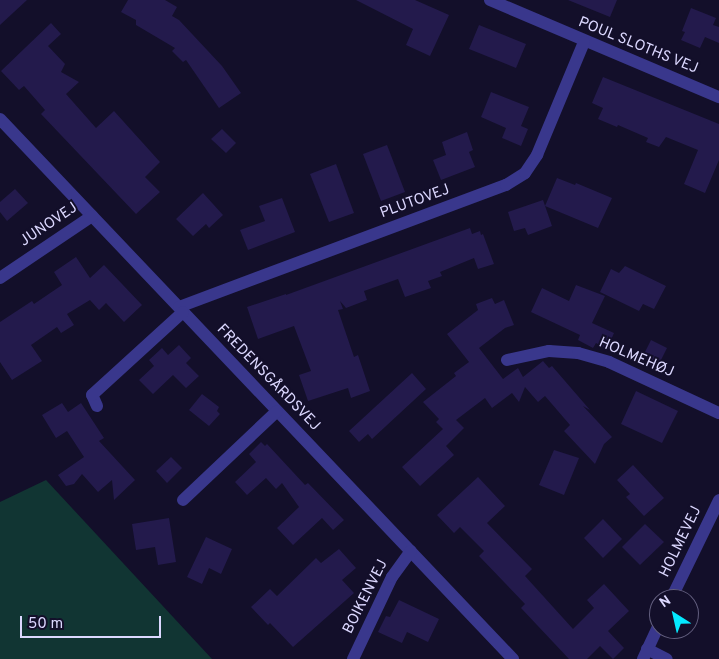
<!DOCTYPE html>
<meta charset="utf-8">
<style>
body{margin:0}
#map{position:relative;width:719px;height:659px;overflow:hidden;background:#130f2a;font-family:Overpass,sans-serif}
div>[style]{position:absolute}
.green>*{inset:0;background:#113533}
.building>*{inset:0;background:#231a4c}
.minor>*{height:12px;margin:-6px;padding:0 6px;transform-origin:6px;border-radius:6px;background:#39378c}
span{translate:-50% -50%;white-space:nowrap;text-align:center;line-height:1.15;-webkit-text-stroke:4px #130f2a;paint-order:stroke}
.street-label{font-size:15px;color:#dcd8ff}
.north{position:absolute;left:649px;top:589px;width:50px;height:50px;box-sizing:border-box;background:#130f2a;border:1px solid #635f7f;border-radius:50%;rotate:325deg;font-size:14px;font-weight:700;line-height:20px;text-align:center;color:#dcd8ff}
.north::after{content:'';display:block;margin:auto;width:18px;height:22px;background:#04e9ff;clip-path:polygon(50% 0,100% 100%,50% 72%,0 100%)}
.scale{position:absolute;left:20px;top:616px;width:141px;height:22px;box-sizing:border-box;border:2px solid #dcd8ff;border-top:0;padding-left:6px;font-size:15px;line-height:18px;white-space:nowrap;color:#dcd8ff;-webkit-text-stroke:4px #130f2a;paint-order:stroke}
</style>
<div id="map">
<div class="green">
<div style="clip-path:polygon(46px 480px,212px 659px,0 659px,0 502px)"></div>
</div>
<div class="building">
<div style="clip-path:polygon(0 0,27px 0,0 25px)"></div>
<div style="clip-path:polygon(128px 0,165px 0,177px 7px,172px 16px,179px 20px,222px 66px,241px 93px,219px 108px,186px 60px,183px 62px,172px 51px,175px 48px,136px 25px,136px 20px,121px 12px)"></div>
<div style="clip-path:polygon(356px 0,415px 0,449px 15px,430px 56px,406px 45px,413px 29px)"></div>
<div style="clip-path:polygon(568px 0,617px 0,610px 17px)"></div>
<div style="clip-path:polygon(691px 8px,716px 18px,713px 25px,719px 27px,719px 43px,705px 37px,700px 48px,681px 40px,685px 32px,682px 31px)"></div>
<div style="clip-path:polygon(51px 23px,61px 34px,48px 46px,65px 64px,61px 72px,79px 82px,66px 94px,96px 128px,114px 111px,160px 162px,145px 177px,160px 192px,136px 214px,41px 114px,45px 110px,24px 86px,19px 90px,1px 71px)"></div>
<div style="clip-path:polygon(479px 25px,526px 44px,516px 68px,469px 49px)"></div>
<div style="clip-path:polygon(603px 77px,719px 124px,719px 160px,705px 193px,684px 184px,698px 150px,666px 137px,659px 147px,646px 142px,648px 138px,618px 125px,617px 127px,598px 119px,603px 108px,592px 103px)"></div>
<div style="clip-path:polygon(491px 92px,529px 107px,521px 126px,528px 129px,521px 146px,502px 138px,506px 128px,481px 117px)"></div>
<div style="clip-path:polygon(222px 129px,236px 143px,226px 153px,211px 139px)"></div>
<div style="clip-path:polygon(467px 132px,473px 150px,469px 152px,475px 167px,441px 180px,433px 160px,446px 155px,442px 142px)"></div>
<div style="clip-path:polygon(387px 145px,405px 192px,381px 201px,363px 154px)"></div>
<div style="clip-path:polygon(336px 164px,354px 213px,329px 222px,310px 174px)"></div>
<div style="clip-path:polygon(557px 178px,575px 185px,576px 183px,612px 198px,598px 228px,545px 206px)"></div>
<div style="clip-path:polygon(15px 189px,28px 203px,7px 221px,0 212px,0 202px)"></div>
<div style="clip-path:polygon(203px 193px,223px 215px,209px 228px,206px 224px,193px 236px,176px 219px)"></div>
<div style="clip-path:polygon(282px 198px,295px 232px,248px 250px,240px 230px,265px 221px,259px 206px)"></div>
<div style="clip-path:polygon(543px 200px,552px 226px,528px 235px,525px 228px,514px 231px,508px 212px)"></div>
<div style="clip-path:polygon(470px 228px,472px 234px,480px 231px,481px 235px,483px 234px,494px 264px,478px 269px,474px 258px,440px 272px,442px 276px,428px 281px,431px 288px,405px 297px,398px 279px,364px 291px,367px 300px,346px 308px,340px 301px,343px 309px,338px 310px,354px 357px,358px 355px,370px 391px,351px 398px,348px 388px,308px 401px,299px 375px,311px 371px,294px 326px,258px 339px,247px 307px,286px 294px,286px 295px)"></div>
<div style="clip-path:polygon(76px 257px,90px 278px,104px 265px,142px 305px,124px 322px,106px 303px,99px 310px,90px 300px,67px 314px,74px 325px,61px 333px,57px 327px,31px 345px,42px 361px,12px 380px,0 362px,0 322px,32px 301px,34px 304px,62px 285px,54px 272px)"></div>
<div style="clip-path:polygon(625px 266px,666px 286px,654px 309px,643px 304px,639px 311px,600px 292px,611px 269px,619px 273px)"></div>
<div style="clip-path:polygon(576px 285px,605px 296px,592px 323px,614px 333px,607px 349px,596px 343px,593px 348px,578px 340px,580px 335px,531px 312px,542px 288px,569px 301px)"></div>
<div style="clip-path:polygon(492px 298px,495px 304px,504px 300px,514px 325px,505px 328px,479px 348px,503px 379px,518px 368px,523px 377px,543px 361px,549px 368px,552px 366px,590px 410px,583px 406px,612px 437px,604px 444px,595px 464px,564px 431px,570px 425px,545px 396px,538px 402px,525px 387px,519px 402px,512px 393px,492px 408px,485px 398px,456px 420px,464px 428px,446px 446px,454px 455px,420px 486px,402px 467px,443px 429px,436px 422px,439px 419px,423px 402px,456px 376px,454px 373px,469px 362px,447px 334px,478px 310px,476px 304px)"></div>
<div style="clip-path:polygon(651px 340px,667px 348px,659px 364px,643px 356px)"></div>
<div style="clip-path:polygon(179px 345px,191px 358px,186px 363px,199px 376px,186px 388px,173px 375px,153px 394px,139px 380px,154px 366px,149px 360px,162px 348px,168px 355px)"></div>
<div style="clip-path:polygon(412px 373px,426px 389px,372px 439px,368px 434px,359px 442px,349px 431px)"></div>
<div style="clip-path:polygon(636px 391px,678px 411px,662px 443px,621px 424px)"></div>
<div style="clip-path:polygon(202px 394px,219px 407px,217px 411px,220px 414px,209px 426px,189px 410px)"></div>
<div style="clip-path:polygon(62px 403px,68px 412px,81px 403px,104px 438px,99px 441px,135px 480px,114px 500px,112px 480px,98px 492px,82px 474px,74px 484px,66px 486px,58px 475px,84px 457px,67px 431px,56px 438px,42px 415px)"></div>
<div style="clip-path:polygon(261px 442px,265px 446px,267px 444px,305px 485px,308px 483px,344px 520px,333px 530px,322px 518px,293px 545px,277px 528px,299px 507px,282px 483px,276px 489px,266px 478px,247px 495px,235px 482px,256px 462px,249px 454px)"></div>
<div style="clip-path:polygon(554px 450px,579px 458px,564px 495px,539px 485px)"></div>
<div style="clip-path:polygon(171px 457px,182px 468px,167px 483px,156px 471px)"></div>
<div style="clip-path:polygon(633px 465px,664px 498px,644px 516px,626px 497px,630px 494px,617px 480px)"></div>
<div style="clip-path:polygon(478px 477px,505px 506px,487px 523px,532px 569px,525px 576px,573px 629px,594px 608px,587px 600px,604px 584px,629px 611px,608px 631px,624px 648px,613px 659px,600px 646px,587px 659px,569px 659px,521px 608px,525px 604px,479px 556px,484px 551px,460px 527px,454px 533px,437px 515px)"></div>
<div style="clip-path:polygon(169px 518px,176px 562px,158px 565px,155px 547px,136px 550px,132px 524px)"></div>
<div style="clip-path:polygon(603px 519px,622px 539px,603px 558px,584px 538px)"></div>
<div style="clip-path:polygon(645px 524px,664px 542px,640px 565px,622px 547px)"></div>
<div style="clip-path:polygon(206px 537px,232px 549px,221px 574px,209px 568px,202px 584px,187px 577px)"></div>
<div style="clip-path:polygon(339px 549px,356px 568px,342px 580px,354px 593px,293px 647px,270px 623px,268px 625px,251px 607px,270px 589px,277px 596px,316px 558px,321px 563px)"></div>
<div style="clip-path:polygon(399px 600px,439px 619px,428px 642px,407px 632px,402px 643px,378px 632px,386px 616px,390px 617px)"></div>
</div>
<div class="minor">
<div style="left:490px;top:0;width:249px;rotate:23deg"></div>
<div style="left:0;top:119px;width:745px;rotate:46.47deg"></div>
<div style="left:0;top:278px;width:111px;rotate:-34deg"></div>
<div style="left:179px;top:307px;width:349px;rotate:-20.5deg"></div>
<div style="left:506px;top:185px;width:22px;rotate:-32deg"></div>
<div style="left:525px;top:173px;width:22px;rotate:-56deg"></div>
<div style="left:537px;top:155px;width:122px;rotate:-67.4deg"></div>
<div style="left:507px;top:360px;width:43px;rotate:-12.1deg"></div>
<div style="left:549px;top:351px;width:29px;rotate:4deg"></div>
<div style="left:578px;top:353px;width:32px;rotate:16deg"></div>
<div style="left:609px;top:362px;width:121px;rotate:24.9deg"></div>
<div style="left:97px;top:406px;width:12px;rotate:-114deg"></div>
<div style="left:92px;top:395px;width:123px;rotate:-42.4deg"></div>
<div style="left:183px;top:500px;width:129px;rotate:-43.4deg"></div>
<div style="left:671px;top:599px;width:110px;rotate:-64.1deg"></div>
<div style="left:647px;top:649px;width:22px;rotate:27deg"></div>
<div style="left:353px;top:659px;width:91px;rotate:-64.6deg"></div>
<div style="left:392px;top:577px;width:32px;rotate:-54deg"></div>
<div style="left:643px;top:659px;width:38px;rotate:-65deg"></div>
</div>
<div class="street-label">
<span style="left:638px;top:46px;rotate:22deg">POUL SLOTHS VEJ</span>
<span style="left:415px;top:202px;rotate:-20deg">PLUTOVEJ</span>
<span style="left:49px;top:225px;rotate:-34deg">JUNOVEJ</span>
<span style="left:636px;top:358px;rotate:23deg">HOLMEHØJ</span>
<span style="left:268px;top:378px;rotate:46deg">FREDENSGÅRDSVEJ</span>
<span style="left:681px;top:542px;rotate:-64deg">HOLMEVEJ</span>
<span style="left:366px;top:597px;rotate:-63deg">BOIKENVEJ</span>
</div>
<div class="north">N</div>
<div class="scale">50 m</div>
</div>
